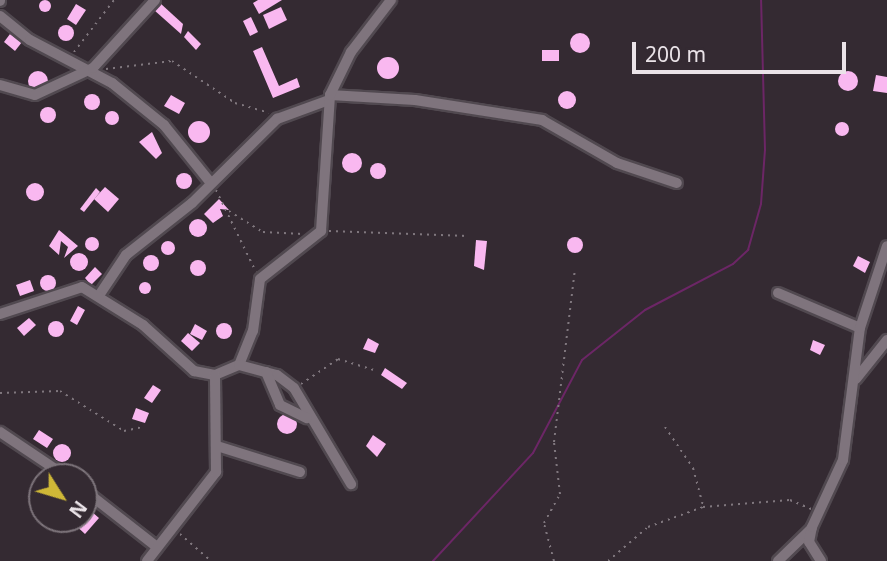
<!DOCTYPE html>
<style>
body{margin:0}
#map{position:relative;width:887px;height:561px;overflow:hidden;background:#342a32;font-family:"Noto Sans",sans-serif}
div>[style]{position:absolute}
.stream>*{height:2px;margin:-1px;padding:0 1px;transform-origin:1px;border-radius:1px;background:#6c2666}
.building>*{inset:0;background:#f9b8f0}
.round{border-radius:50%}
.path>*{height:2px;margin-top:-1px;transform-origin:0;background:repeating-linear-gradient(90deg,#80777e 0 2px,transparent 0 7px)}
.roads{filter:drop-shadow(2px 0 #514950) drop-shadow(-2px 0 #514950) drop-shadow(0 2px #514950) drop-shadow(0 -2px #514950)}
.minor>*{height:10px;margin:-5px;padding:0 5px;transform-origin:5px;border-radius:5px;background:#7f747d}
span{translate:-50% -50%;white-space:nowrap;text-align:center;line-height:1.15;-webkit-text-stroke:7px #342a32;paint-order:stroke}
.north{position:absolute;left:28px;top:463px;width:70px;height:70px;box-sizing:border-box;background:#342a32;border:2px solid #7d747b;border-radius:50%;rotate:127deg;font-size:19px;font-weight:700;line-height:28px;text-align:center;color:#eae3e8}
.north::after{content:'';display:block;margin:auto;width:24px;height:32px;background:#cfb837;clip-path:polygon(50% 0,100% 100%,50% 72%,0 100%)}
.scale{position:absolute;left:632px;top:42px;width:214px;height:32px;box-sizing:border-box;border:4px solid #eae3e8;border-top:0;padding-left:9px;font-size:21px;line-height:24px;white-space:nowrap;color:#eae3e8;-webkit-text-stroke:5px #342a32;paint-order:stroke}
</style>
<div id="map">
<div class="stream">
<div style="left:433px;top:561px;width:147px;rotate:-47.2deg"></div>
<div style="left:533px;top:453px;width:105px;rotate:-62.2deg"></div>
<div style="left:582px;top:360px;width:80px;rotate:-38.4deg"></div>
<div style="left:645px;top:310px;width:99px;rotate:-27.6deg"></div>
<div style="left:733px;top:264px;width:21px;rotate:-43deg"></div>
<div style="left:748px;top:250px;width:48px;rotate:-74.2deg"></div>
<div style="left:761px;top:204px;width:54px;rotate:-85.8deg"></div>
<div style="left:765px;top:150px;width:150px;rotate:-91.5deg"></div>
</div>
<div class="building">
<div class="round" style="left:39px;top:0;width:12px;height:12px"></div>
<div style="clip-path:polygon(258px 0,282px 0,259px 14px,253px 3px)"></div>
<div style="clip-path:polygon(160px 3px,183px 24px,181px 34px,154px 10px)"></div>
<div style="clip-path:polygon(76px 4px,86px 10px,76px 25px,67px 19px)"></div>
<div style="clip-path:polygon(281px 7px,287px 20px,269px 29px,263px 15px)"></div>
<div style="clip-path:polygon(251px 17px,258px 32px,250px 36px,243px 21px)"></div>
<div class="round" style="left:58px;top:25px;width:16px;height:16px"></div>
<div style="clip-path:polygon(188px 31px,201px 44px,196px 50px,184px 37px)"></div>
<div class="round" style="left:570px;top:33px;width:20px;height:20px"></div>
<div style="clip-path:polygon(10px 34px,22px 42px,15px 51px,4px 42px)"></div>
<div style="clip-path:polygon(262px 47px,279px 86px,297px 78px,300px 87px,273px 98px,253px 51px)"></div>
<div style="clip-path:polygon(542px 50px,559px 50px,559px 61px,542px 61px)"></div>
<div class="round" style="left:377px;top:57px;width:22px;height:22px"></div>
<div class="round" style="left:838px;top:71px;width:20px;height:20px"></div>
<div class="round" style="left:28px;top:71px;width:20px;height:20px"></div>
<div style="clip-path:polygon(876px 75px,887px 77px,887px 93px,873px 91px)"></div>
<div class="round" style="left:558px;top:91px;width:18px;height:18px"></div>
<div class="round" style="left:84px;top:94px;width:16px;height:16px"></div>
<div style="clip-path:polygon(171px 95px,185px 103px,179px 114px,164px 106px)"></div>
<div class="round" style="left:40px;top:107px;width:16px;height:16px"></div>
<div class="round" style="left:105px;top:111px;width:14px;height:14px"></div>
<div class="round" style="left:188px;top:121px;width:22px;height:22px"></div>
<div class="round" style="left:835px;top:122px;width:14px;height:14px"></div>
<div style="clip-path:polygon(152px 132px,162px 153px,156px 159px,139px 142px)"></div>
<div class="round" style="left:342px;top:153px;width:20px;height:20px"></div>
<div class="round" style="left:370px;top:163px;width:16px;height:16px"></div>
<div class="round" style="left:176px;top:173px;width:16px;height:16px"></div>
<div class="round" style="left:26px;top:183px;width:18px;height:18px"></div>
<div style="clip-path:polygon(105px 187px,119px 199px,108px 212px,94px 199px)"></div>
<div style="clip-path:polygon(96px 188px,100px 192px,84px 212px,80px 209px)"></div>
<div style="clip-path:polygon(219px 199px,229px 210px,220px 209px,223px 216px,213px 223px,204px 214px)"></div>
<div class="round" style="left:189px;top:219px;width:18px;height:18px"></div>
<div style="clip-path:polygon(59px 230px,78px 246px,64px 258px,68px 247px,61px 241px,59px 255px,49px 246px)"></div>
<div class="round" style="left:567px;top:237px;width:16px;height:16px"></div>
<div class="round" style="left:85px;top:237px;width:14px;height:14px"></div>
<div style="clip-path:polygon(476px 240px,487px 241px,484px 270px,474px 266px)"></div>
<div class="round" style="left:161px;top:241px;width:14px;height:14px"></div>
<div class="round" style="left:70px;top:253px;width:18px;height:18px"></div>
<div class="round" style="left:143px;top:255px;width:16px;height:16px"></div>
<div style="clip-path:polygon(858px 256px,870px 262px,865px 273px,853px 266px)"></div>
<div class="round" style="left:190px;top:260px;width:16px;height:16px"></div>
<div style="clip-path:polygon(95px 267px,102px 274px,91px 285px,85px 278px)"></div>
<div class="round" style="left:40px;top:275px;width:16px;height:16px"></div>
<div style="clip-path:polygon(30px 280px,34px 291px,20px 296px,16px 285px)"></div>
<div class="round" style="left:139px;top:282px;width:12px;height:12px"></div>
<div style="clip-path:polygon(78px 306px,85px 310px,77px 325px,70px 321px)"></div>
<div style="clip-path:polygon(29px 318px,36px 325px,24px 336px,17px 328px)"></div>
<div class="round" style="left:48px;top:321px;width:16px;height:16px"></div>
<div class="round" style="left:216px;top:323px;width:16px;height:16px"></div>
<div style="clip-path:polygon(195px 324px,207px 331px,202px 340px,190px 334px)"></div>
<div style="clip-path:polygon(188px 333px,200px 343px,192px 351px,181px 341px)"></div>
<div style="clip-path:polygon(368px 338px,379px 344px,375px 353px,363px 349px)"></div>
<div style="clip-path:polygon(813px 340px,825px 345px,820px 355px,810px 350px)"></div>
<div style="clip-path:polygon(385px 368px,407px 383px,402px 389px,381px 375px)"></div>
<div style="clip-path:polygon(153px 385px,161px 390px,152px 403px,144px 398px)"></div>
<div style="clip-path:polygon(136px 408px,149px 413px,145px 423px,132px 419px)"></div>
<div class="round" style="left:277px;top:414px;width:20px;height:20px"></div>
<div style="clip-path:polygon(39px 430px,53px 439px,47px 448px,33px 439px)"></div>
<div style="clip-path:polygon(373px 435px,386px 444px,377px 457px,366px 446px)"></div>
<div class="round" style="left:53px;top:444px;width:18px;height:18px"></div>
<div style="clip-path:polygon(84px 505px,99px 518px,85px 534px,71px 521px,84px 519px)"></div>
</div>
<div class="path">
<div style="left:74px;top:52px;width:66px;rotate:-52.4deg"></div>
<div style="left:106px;top:69px;width:66px;rotate:-6.9deg"></div>
<div style="left:172px;top:61px;width:76px;rotate:33.7deg"></div>
<div style="left:235px;top:103px;width:35px;rotate:16deg"></div>
<div style="left:216px;top:190px;width:91px;rotate:64deg"></div>
<div style="left:229px;top:211px;width:40px;rotate:32deg"></div>
<div style="left:263px;top:232px;width:40px;rotate:2.9deg"></div>
<div style="left:329px;top:231px;width:139px;rotate:2.1deg"></div>
<div style="left:301px;top:384px;width:45px;rotate:-34deg"></div>
<div style="left:338px;top:359px;width:41px;rotate:17.1deg"></div>
<div style="left:0;top:393px;width:60px;rotate:-1.9deg"></div>
<div style="left:60px;top:391px;width:75px;rotate:32deg"></div>
<div style="left:124px;top:431px;width:19px;rotate:-12deg"></div>
<div style="left:665px;top:427px;width:50px;rotate:55.7deg"></div>
<div style="left:693px;top:468px;width:39px;rotate:75deg"></div>
<div style="left:180px;top:534px;width:41px;rotate:41.1deg"></div>
<div style="left:554px;top:561px;width:39px;rotate:-105deg"></div>
<div style="left:544px;top:523px;width:33px;rotate:-61deg"></div>
<div style="left:560px;top:494px;width:52px;rotate:-96.6deg"></div>
<div style="left:554px;top:442px;width:174px;rotate:-83.1deg"></div>
<div style="left:608px;top:561px;width:52px;rotate:-40.4deg"></div>
<div style="left:648px;top:527px;width:59px;rotate:-20deg"></div>
<div style="left:703px;top:507px;width:87px;rotate:-4.6deg"></div>
<div style="left:790px;top:500px;width:23px;rotate:23deg"></div>
</div>
<div class="roads">
<div class="minor">
<div style="left:0;top:1px;width:1px;rotate:-90deg"></div>
<div style="left:0;top:16px;width:38px;rotate:39deg"></div>
<div style="left:30px;top:40px;width:93px;rotate:27.7deg"></div>
<div style="left:112px;top:83px;width:67px;rotate:38.9deg"></div>
<div style="left:164px;top:125px;width:73px;rotate:51.1deg"></div>
<div style="left:0;top:85px;width:36px;rotate:16deg"></div>
<div style="left:35px;top:95px;width:64px;rotate:-25deg"></div>
<div style="left:93px;top:68px;width:92px;rotate:-47.6deg"></div>
<div style="left:330px;top:95px;width:85px;rotate:3.4deg"></div>
<div style="left:415px;top:100px;width:129px;rotate:8.9deg"></div>
<div style="left:542px;top:120px;width:86px;rotate:29.8deg"></div>
<div style="left:617px;top:163px;width:63px;rotate:18.4deg"></div>
<div style="left:778px;top:293px;width:89px;rotate:23.1deg"></div>
<div style="left:100px;top:294px;width:47px;rotate:-56.3deg"></div>
<div style="left:126px;top:255px;width:84px;rotate:-38.2deg"></div>
<div style="left:192px;top:203px;width:120px;rotate:-44.7deg"></div>
<div style="left:277px;top:119px;width:55px;rotate:-20.1deg"></div>
<div style="left:0;top:314px;width:86px;rotate:-18.2deg"></div>
<div style="left:82px;top:287px;width:72px;rotate:31.9deg"></div>
<div style="left:143px;top:325px;width:69px;rotate:42deg"></div>
<div style="left:194px;top:371px;width:21px;rotate:11deg"></div>
<div style="left:215px;top:375px;width:26px;rotate:-23deg"></div>
<div style="left:239px;top:365px;width:37px;rotate:-68deg"></div>
<div style="left:253px;top:331px;width:52px;rotate:-82.3deg"></div>
<div style="left:260px;top:279px;width:78px;rotate:-38.2deg"></div>
<div style="left:321px;top:231px;width:136px;rotate:-86.2deg"></div>
<div style="left:330px;top:95px;width:48px;rotate:-64deg"></div>
<div style="left:351px;top:52px;width:66px;rotate:-52.4deg"></div>
<div style="left:239px;top:365px;width:39px;rotate:15deg"></div>
<div style="left:277px;top:375px;width:21px;rotate:37deg"></div>
<div style="left:294px;top:388px;width:112px;rotate:59.3deg"></div>
<div style="left:266px;top:372px;width:36px;rotate:67deg"></div>
<div style="left:280px;top:405px;width:30px;rotate:26deg"></div>
<div style="left:856px;top:379px;width:50px;rotate:-51.5deg"></div>
<div style="left:0;top:432px;width:81px;rotate:33.9deg"></div>
<div style="left:217px;top:446px;width:87px;rotate:17.4deg"></div>
<div style="left:84px;top:490px;width:93px;rotate:38deg"></div>
<div style="left:147px;top:561px;width:113px;rotate:-52.2deg"></div>
<div style="left:216px;top:472px;width:97px;rotate:-90.6deg"></div>
<div style="left:778px;top:561px;width:47px;rotate:-44.1deg"></div>
<div style="left:821px;top:561px;width:22px;rotate:-122deg"></div>
<div style="left:809px;top:542px;width:15px;rotate:-79deg"></div>
<div style="left:812px;top:527px;width:74px;rotate:-65.2deg"></div>
<div style="left:843px;top:460px;width:133px;rotate:-82.7deg"></div>
<div style="left:860px;top:328px;width:86px;rotate:-71.8deg"></div>
</div>
</div>
<div class="north">N</div>
<div class="scale">200 m</div>
</div>
